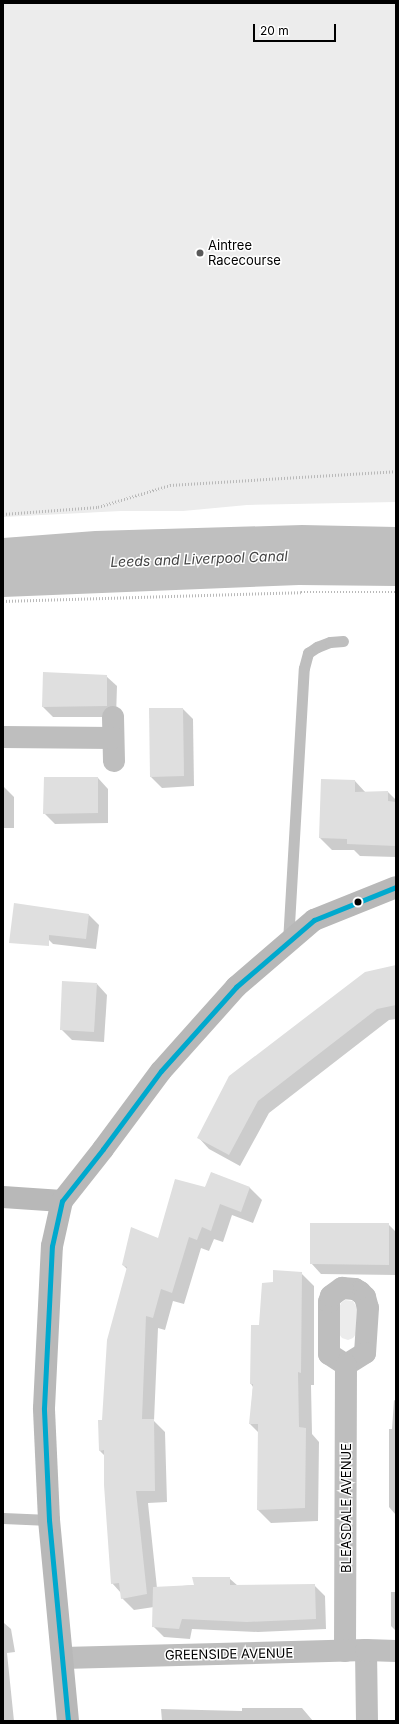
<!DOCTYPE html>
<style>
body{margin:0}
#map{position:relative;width:399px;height:1724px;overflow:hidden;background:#fff;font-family:Inter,sans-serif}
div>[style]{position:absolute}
.green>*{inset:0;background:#ececec}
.water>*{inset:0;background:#bfbfbf}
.shadow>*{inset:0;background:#0003}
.building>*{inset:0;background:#dfdfdf}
.path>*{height:2.5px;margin-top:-1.25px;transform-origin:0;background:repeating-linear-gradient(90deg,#b9b9b9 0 1px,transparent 0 3px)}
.lane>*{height:11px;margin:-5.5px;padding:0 5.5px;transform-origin:5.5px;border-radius:5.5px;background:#bebebe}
.street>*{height:22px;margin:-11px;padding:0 11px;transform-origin:11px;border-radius:11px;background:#bebebe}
.secondary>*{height:22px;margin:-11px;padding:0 11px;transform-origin:11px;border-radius:11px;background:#b8b8b8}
.bus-1>*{height:5px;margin:-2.5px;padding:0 2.5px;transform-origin:2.5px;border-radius:2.5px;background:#00a9ce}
.dots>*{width:11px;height:11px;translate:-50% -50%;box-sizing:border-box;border:2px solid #fff;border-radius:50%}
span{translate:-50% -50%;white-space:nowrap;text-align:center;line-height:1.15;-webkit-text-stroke:3px #fff;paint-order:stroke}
.poi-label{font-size:13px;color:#000}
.left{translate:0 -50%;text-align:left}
.street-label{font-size:13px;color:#000}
.water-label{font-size:14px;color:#444;font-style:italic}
.frame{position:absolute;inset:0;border:4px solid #000;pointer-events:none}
.scale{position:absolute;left:253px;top:24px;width:83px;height:18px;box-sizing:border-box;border:2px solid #000;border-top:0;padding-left:5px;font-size:12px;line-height:14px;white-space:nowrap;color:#000;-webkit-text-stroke:3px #fff;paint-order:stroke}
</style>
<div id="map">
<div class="green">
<div style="clip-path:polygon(3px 3px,396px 3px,396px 502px,247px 505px,183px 511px,121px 511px,3px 517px)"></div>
<div style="clip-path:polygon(345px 1300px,353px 1301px,357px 1308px,356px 1334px,353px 1338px,348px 1340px,342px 1338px,339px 1334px,339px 1308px,341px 1303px)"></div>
</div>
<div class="water">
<div style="clip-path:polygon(302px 525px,396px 527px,396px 586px,299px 585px,3px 597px,3px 538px,95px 531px)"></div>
</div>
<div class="shadow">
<div style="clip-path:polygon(106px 676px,117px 686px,116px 717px,53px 717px,43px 707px)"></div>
<div style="clip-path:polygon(183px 709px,193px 719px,194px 786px,162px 788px,151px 777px)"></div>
<div style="clip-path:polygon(98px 778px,108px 789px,108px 823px,55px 824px,44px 813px)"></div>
<div style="clip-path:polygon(355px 781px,366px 793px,388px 792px,396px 800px,396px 857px,360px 856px,354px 850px,332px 850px,320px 838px)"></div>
<div style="clip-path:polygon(3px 786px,14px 797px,14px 828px,3px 828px)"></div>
<div style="clip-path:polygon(89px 915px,99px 925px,96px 949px,53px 944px,43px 934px)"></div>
<div style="clip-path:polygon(396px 966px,396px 1019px,389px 1020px,269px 1113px,240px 1166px,209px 1149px,198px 1137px)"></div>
<div style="clip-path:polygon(97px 984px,107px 995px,104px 1042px,72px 1040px,61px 1029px)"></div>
<div style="clip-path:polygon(212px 1173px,250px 1188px,262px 1200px,253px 1223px,232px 1215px,223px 1242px,214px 1239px,209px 1251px,201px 1248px,184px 1304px,173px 1301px,165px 1330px,158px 1328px,154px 1421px,165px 1432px,167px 1502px,148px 1503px,157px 1588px,195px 1585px,229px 1578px,238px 1586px,314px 1585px,325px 1596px,326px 1629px,258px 1632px,192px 1629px,190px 1639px,164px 1637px,153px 1626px,154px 1607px,134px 1610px,122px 1598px,121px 1593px,112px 1583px,105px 1456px,100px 1451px,127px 1269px,123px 1265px,159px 1240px,205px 1188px)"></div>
<div style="clip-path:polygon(388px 1224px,396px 1232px,396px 1275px,321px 1274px,311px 1263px)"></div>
<div style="clip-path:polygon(301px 1273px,314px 1286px,314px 1385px,311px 1385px,312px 1434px,319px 1442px,318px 1521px,271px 1523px,258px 1510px,259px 1433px,250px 1424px,253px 1387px,251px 1384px,260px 1326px,274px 1283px)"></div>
<div style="clip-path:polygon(394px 1400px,396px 1401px,396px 1515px,389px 1507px,389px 1429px,392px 1429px)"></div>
<div style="clip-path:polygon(391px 1592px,396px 1592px,396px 1631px,391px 1626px)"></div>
<div style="clip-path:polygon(3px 1611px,4px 1623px,11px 1629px,15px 1652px,7px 1653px,14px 1721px,3px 1721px)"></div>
<div style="clip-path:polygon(242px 1708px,302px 1708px,313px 1721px,162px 1721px,161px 1709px,242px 1711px)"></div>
</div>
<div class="building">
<div style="clip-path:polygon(43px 672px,107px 675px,107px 706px,42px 707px)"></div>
<div style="clip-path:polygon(149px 708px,183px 708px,184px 776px,150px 777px)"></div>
<div style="clip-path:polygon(44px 777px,98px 777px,98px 813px,43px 814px)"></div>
<div style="clip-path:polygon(321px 779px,355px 780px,355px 792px,388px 791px,388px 801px,396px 802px,396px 846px,347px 844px,347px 839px,319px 838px)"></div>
<div style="clip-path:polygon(14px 903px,89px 914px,86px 939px,49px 935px,49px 946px,9px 943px)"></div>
<div style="clip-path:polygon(396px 965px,396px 1005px,377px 1009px,258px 1101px,229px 1155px,197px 1138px,229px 1076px,365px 972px)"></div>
<div style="clip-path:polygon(62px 981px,97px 983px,94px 1032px,60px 1030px)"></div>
<div style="clip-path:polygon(211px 1172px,250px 1187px,241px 1212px,220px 1204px,211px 1231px,202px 1227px,197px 1240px,189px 1237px,172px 1293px,161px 1289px,153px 1318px,146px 1316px,142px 1419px,154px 1419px,155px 1491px,136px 1491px,147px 1594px,121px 1599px,119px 1583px,111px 1584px,104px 1485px,104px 1450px,99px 1451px,98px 1420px,102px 1420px,107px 1340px,127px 1267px,122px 1265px,131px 1227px,158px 1238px,175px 1179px,205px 1187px)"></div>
<div style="clip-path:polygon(310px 1223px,389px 1223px,389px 1265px,310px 1264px)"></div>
<div style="clip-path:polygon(273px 1270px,302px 1272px,301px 1373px,298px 1372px,299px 1427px,306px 1428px,305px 1508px,257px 1510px,258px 1424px,249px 1424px,253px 1384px,250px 1384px,251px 1325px,259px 1325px,262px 1283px,273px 1282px)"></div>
<div style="clip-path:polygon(192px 1577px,230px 1577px,230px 1585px,315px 1584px,316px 1619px,247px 1622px,182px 1619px,179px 1629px,152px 1627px,153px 1587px,194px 1585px)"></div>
</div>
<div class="path">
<div style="left:3px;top:514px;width:95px;rotate:-4.2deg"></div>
<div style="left:98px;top:507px;width:75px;rotate:-17deg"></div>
<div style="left:170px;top:485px;width:226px;rotate:-3.5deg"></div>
<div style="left:3px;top:601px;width:298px;rotate:-1.7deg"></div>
<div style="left:301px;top:592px;width:95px"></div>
</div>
<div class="lane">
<div style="left:288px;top:942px;width:274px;rotate:-86.7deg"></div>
<div style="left:304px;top:668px;width:16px;rotate:-75deg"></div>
<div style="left:308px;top:653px;width:11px;rotate:-34deg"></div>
<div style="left:317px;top:647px;width:14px;rotate:-21deg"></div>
<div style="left:330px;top:642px;width:13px;rotate:-4deg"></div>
<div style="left:3px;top:1518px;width:46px;rotate:2.5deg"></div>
</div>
<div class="street">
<div style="left:113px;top:717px;width:44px;rotate:88.7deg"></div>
<div style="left:3px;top:737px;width:110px;rotate:0.5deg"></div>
<div style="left:342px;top:1288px;width:13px;rotate:4deg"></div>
<div style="left:355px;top:1289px;width:6px;rotate:31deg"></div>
<div style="left:360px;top:1292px;width:7px;rotate:45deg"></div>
<div style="left:365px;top:1297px;width:11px;rotate:75deg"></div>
<div style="left:368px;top:1308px;width:45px;rotate:93.8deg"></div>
<div style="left:365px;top:1353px;width:22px;rotate:148deg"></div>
<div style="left:346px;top:1365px;width:20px;rotate:-147deg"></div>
<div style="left:329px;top:1354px;width:52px;rotate:-90deg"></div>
<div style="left:329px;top:1302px;width:6px;rotate:-72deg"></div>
<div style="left:331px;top:1296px;width:14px;rotate:-36deg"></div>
<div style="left:366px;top:1650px;width:71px;rotate:89.2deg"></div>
<div style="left:345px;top:1651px;width:286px;rotate:-89.8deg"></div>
<div style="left:63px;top:1658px;width:303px;rotate:-1.5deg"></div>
<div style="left:366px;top:1650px;width:30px;rotate:2deg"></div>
</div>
<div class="secondary">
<div style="left:3px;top:1197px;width:59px;rotate:3.9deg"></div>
<div style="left:68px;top:1721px;width:202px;rotate:-95.4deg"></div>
<div style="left:49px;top:1520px;width:112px;rotate:-92.6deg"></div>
<div style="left:44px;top:1408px;width:162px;rotate:-87.2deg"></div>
<div style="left:52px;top:1246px;width:46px;rotate:-77.5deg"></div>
<div style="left:62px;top:1201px;width:66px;rotate:-51.7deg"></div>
<div style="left:103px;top:1149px;width:97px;rotate:-53.4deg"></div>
<div style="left:161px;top:1071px;width:113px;rotate:-48.2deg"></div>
<div style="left:236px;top:987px;width:103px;rotate:-40.7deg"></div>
<div style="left:314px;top:920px;width:88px;rotate:-21.9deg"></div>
</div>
<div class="bus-1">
<div style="left:68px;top:1721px;width:202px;rotate:-95.4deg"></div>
<div style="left:49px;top:1520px;width:112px;rotate:-92.6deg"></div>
<div style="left:44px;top:1408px;width:162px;rotate:-87.2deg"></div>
<div style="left:52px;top:1246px;width:46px;rotate:-77.5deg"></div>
<div style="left:62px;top:1201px;width:66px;rotate:-51.7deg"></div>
<div style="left:103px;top:1149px;width:97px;rotate:-53.4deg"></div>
<div style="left:161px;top:1071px;width:113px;rotate:-48.2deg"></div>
<div style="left:236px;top:987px;width:103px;rotate:-40.7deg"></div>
<div style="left:314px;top:920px;width:88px;rotate:-21.9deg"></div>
</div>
<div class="dots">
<div style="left:200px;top:253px;background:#595959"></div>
<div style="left:358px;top:902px;background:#000"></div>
</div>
<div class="poi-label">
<span class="left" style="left:208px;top:253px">Aintree<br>Racecourse</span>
</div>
<div class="street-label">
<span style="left:346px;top:1508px;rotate:-90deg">BLEASDALE AVENUE</span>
<span style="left:229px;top:1654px;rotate:-1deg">GREENSIDE AVENUE</span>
</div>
<div class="water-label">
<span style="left:199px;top:559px;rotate:-2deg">Leeds and Liverpool Canal</span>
</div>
<div class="frame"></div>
<div class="scale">20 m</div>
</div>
